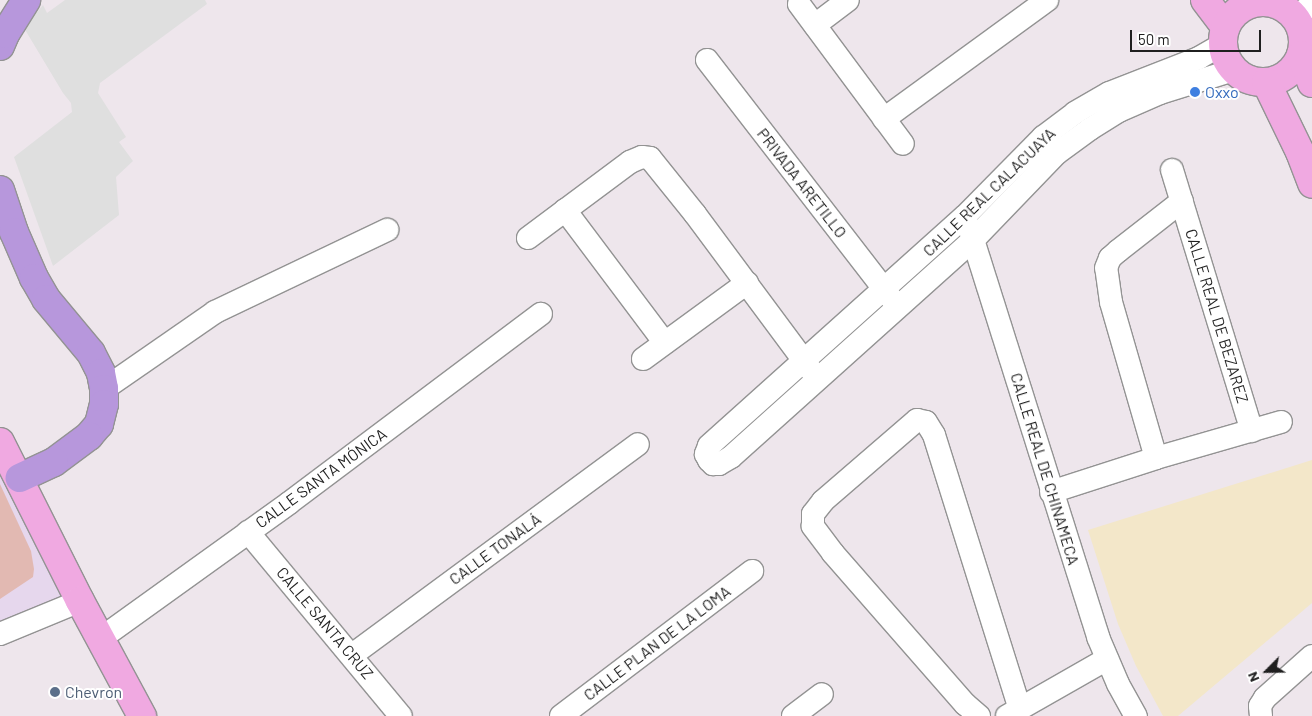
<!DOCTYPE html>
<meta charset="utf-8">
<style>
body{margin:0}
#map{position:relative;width:1312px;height:716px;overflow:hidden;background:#eee6ec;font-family:Barlow,sans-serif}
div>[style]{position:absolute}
.commercial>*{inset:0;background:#e6d7ed}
.grass>*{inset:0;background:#e2b9b2}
.park>*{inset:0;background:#f3e7c9}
.parking>*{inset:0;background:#dfdfdf}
.roads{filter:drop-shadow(1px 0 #939393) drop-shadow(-1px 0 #939393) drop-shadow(0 1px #939393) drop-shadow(0 -1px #939393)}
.minor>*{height:22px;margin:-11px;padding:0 11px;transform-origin:11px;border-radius:11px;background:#fff}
.major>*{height:28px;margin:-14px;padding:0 14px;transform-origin:14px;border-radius:14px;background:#f0a9e1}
.major>.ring{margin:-14px;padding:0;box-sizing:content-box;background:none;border:28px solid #f0a9e1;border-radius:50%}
.highway>*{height:28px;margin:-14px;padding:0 14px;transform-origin:14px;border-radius:14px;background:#b797dc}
.dots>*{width:14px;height:14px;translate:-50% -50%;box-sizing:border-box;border:2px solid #fff;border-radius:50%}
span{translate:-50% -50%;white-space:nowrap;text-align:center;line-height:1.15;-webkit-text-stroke:4px #fff;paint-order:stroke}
.shop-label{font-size:16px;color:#366cbe}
.left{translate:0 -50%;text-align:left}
.street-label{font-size:16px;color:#1f1f1f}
.service-label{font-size:16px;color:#4e5e75}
.north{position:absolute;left:1242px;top:646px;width:50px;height:50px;-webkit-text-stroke:4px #fff;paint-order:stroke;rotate:247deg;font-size:14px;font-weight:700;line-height:20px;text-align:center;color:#1f1f1f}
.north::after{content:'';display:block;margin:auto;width:18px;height:22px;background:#1f1f1f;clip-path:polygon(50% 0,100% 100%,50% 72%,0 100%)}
.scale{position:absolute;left:1130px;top:30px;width:131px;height:22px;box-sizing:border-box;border:2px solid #1f1f1f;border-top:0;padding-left:6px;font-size:15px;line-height:18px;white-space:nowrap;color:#1f1f1f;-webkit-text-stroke:4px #fff;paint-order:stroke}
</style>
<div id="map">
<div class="commercial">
<div style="clip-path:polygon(0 431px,94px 601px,0 641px)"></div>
</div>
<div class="grass">
<div style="clip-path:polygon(0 484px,31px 551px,34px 569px,33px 577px,0 599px)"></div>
</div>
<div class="park">
<div style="clip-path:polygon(1312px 460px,1312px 603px,1178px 716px,1163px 716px,1136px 666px,1118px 624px,1088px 530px)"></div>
</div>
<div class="parking">
<div style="clip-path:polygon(65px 0,205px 0,207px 4px,100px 83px,98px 93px,126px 137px,119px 142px,133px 161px,116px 177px,119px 215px,53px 266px,14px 157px,72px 112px,71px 103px,63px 93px,24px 28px,43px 5px,47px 13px)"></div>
</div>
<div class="roads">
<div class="minor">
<div style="left:799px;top:4px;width:174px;rotate:53.4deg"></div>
<div style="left:1294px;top:17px;width:22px;rotate:-34deg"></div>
<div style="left:815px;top:25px;width:41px;rotate:-37.1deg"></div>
<div style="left:1302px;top:36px;width:12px;rotate:-31deg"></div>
<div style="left:1223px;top:44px;width:28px;rotate:150deg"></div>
<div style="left:1199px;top:58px;width:97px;rotate:158.7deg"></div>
<div style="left:1109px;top:93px;width:39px;rotate:150deg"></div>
<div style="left:1075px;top:113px;width:40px;rotate:143deg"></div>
<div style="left:1043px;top:137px;width:111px;rotate:134.6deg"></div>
<div style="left:965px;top:216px;width:344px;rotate:138.1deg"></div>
<div style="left:709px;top:446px;width:9px;rotate:111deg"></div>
<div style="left:706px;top:454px;width:7px;rotate:63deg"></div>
<div style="left:709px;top:460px;width:6px;rotate:45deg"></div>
<div style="left:713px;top:464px;width:6px"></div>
<div style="left:719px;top:464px;width:14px;rotate:-30deg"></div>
<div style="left:731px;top:457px;width:325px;rotate:-41.9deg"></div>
<div style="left:973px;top:240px;width:121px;rotate:-46deg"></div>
<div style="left:1057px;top:153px;width:41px;rotate:-36deg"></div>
<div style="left:1090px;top:129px;width:34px;rotate:-32deg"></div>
<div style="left:1119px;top:111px;width:45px;rotate:-23.7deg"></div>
<div style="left:1160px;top:93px;width:77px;rotate:-17.3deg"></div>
<div style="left:707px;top:60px;width:306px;rotate:52.3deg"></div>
<div style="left:884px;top:119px;width:202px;rotate:-36.1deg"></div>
<div style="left:1172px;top:170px;width:273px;rotate:73deg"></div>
<div style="left:565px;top:210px;width:166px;rotate:53.1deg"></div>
<div style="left:969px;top:227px;width:430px;rotate:72.5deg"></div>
<div style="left:1098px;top:637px;width:51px;rotate:66.9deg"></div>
<div style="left:1118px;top:684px;width:37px;rotate:61deg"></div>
<div style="left:528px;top:238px;width:127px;rotate:-36.7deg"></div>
<div style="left:630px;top:162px;width:13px;rotate:-23deg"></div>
<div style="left:642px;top:157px;width:8px;rotate:7deg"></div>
<div style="left:650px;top:158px;width:72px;rotate:51.2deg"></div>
<div style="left:695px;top:214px;width:198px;rotate:53.4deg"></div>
<div style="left:643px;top:359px;width:129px;rotate:-36.2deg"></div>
<div style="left:104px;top:389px;width:135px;rotate:-34.7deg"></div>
<div style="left:215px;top:312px;width:191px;rotate:-25.5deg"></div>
<div style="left:1156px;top:458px;width:162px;rotate:-106.1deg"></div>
<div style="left:1111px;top:302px;width:34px;rotate:-98deg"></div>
<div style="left:1106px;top:268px;width:11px;rotate:-68deg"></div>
<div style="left:1110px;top:258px;width:11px;rotate:-41deg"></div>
<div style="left:1118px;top:251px;width:81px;rotate:-38deg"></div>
<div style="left:1051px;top:492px;width:110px;rotate:-17.9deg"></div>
<div style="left:1156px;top:458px;width:130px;rotate:-16.1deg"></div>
<div style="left:248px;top:532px;width:239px;rotate:50.3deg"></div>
<div style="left:0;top:634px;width:87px;rotate:-22.4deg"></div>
<div style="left:100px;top:639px;width:233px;rotate:-35.7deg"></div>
<div style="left:289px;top:503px;width:315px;rotate:-36.9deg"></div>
<div style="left:352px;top:655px;width:355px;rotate:-36.4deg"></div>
<div style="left:561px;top:716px;width:240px;rotate:-37.2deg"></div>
<div style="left:793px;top:716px;width:36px;rotate:-37deg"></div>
<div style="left:979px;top:716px;width:18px;rotate:-139deg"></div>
<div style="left:965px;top:704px;width:201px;rotate:-131.2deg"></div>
<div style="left:833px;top:553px;width:34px;rotate:-127deg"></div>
<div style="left:813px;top:526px;width:12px;rotate:-90deg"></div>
<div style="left:813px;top:514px;width:16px;rotate:-52deg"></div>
<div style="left:823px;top:501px;width:124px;rotate:-40.8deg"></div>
<div style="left:917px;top:420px;width:9px;rotate:13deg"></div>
<div style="left:926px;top:422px;width:15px;rotate:58deg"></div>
<div style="left:934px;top:435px;width:287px;rotate:72.6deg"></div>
<div style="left:1007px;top:716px;width:115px;rotate:-29.7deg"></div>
<div style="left:1261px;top:716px;width:10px;rotate:-96deg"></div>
<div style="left:1260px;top:706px;width:9px;rotate:-58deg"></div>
<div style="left:1265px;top:698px;width:63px;rotate:-41.8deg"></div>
</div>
<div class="major">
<div style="left:1205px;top:0;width:34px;rotate:53deg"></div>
<div class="ring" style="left:1223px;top:2px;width:52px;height:52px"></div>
<div style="left:1301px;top:55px;width:30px;rotate:69deg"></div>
<div style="left:1266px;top:82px;width:78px;rotate:64.1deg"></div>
<div style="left:1300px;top:152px;width:34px;rotate:69deg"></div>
<div style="left:0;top:442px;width:178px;rotate:63.3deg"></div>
<div style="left:80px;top:601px;width:131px;rotate:61.7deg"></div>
</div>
<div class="highway">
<div style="left:0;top:46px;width:13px;rotate:-67deg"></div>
<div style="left:5px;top:34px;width:40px;rotate:-58deg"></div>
<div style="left:0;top:190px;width:44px;rotate:71.6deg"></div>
<div style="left:14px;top:232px;width:50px;rotate:66.5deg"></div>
<div style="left:34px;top:278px;width:24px;rotate:60deg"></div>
<div style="left:46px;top:299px;width:70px;rotate:50.2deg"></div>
<div style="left:91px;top:353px;width:22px;rotate:63deg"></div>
<div style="left:101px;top:373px;width:16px;rotate:79deg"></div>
<div style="left:104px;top:389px;width:15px;rotate:90deg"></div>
<div style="left:104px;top:404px;width:21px;rotate:104deg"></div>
<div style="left:99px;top:424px;width:16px;rotate:130deg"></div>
<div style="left:89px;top:436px;width:44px;rotate:143.4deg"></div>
<div style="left:54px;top:462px;width:38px;rotate:155deg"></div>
</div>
</div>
<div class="dots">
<div style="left:1195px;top:92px;background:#3f7fe0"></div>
<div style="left:55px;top:692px;background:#5c6f8a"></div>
</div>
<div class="shop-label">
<span class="left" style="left:1205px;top:92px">Oxxo</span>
</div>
<div class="street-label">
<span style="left:802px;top:183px;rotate:52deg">PRIVADA ARETILLO</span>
<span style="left:989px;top:192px;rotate:-44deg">CALLE REAL CALACUAYA</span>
<span style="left:1217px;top:316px;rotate:73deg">CALLE REAL DE BEZAREZ</span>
<span style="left:1045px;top:469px;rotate:73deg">CALLE REAL DE CHINAMECA</span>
<span style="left:321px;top:478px;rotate:-36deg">CALLE SANTA MÓNICA</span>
<span style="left:495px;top:549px;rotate:-36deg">CALLE TONALÁ</span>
<span style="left:325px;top:623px;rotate:50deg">CALLE SANTA CRUZ</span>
<span style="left:657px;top:643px;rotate:-37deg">CALLE PLAN DE LA LOMA</span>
</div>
<div class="service-label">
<span class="left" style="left:65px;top:692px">Chevron</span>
</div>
<div class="north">N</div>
<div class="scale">50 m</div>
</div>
